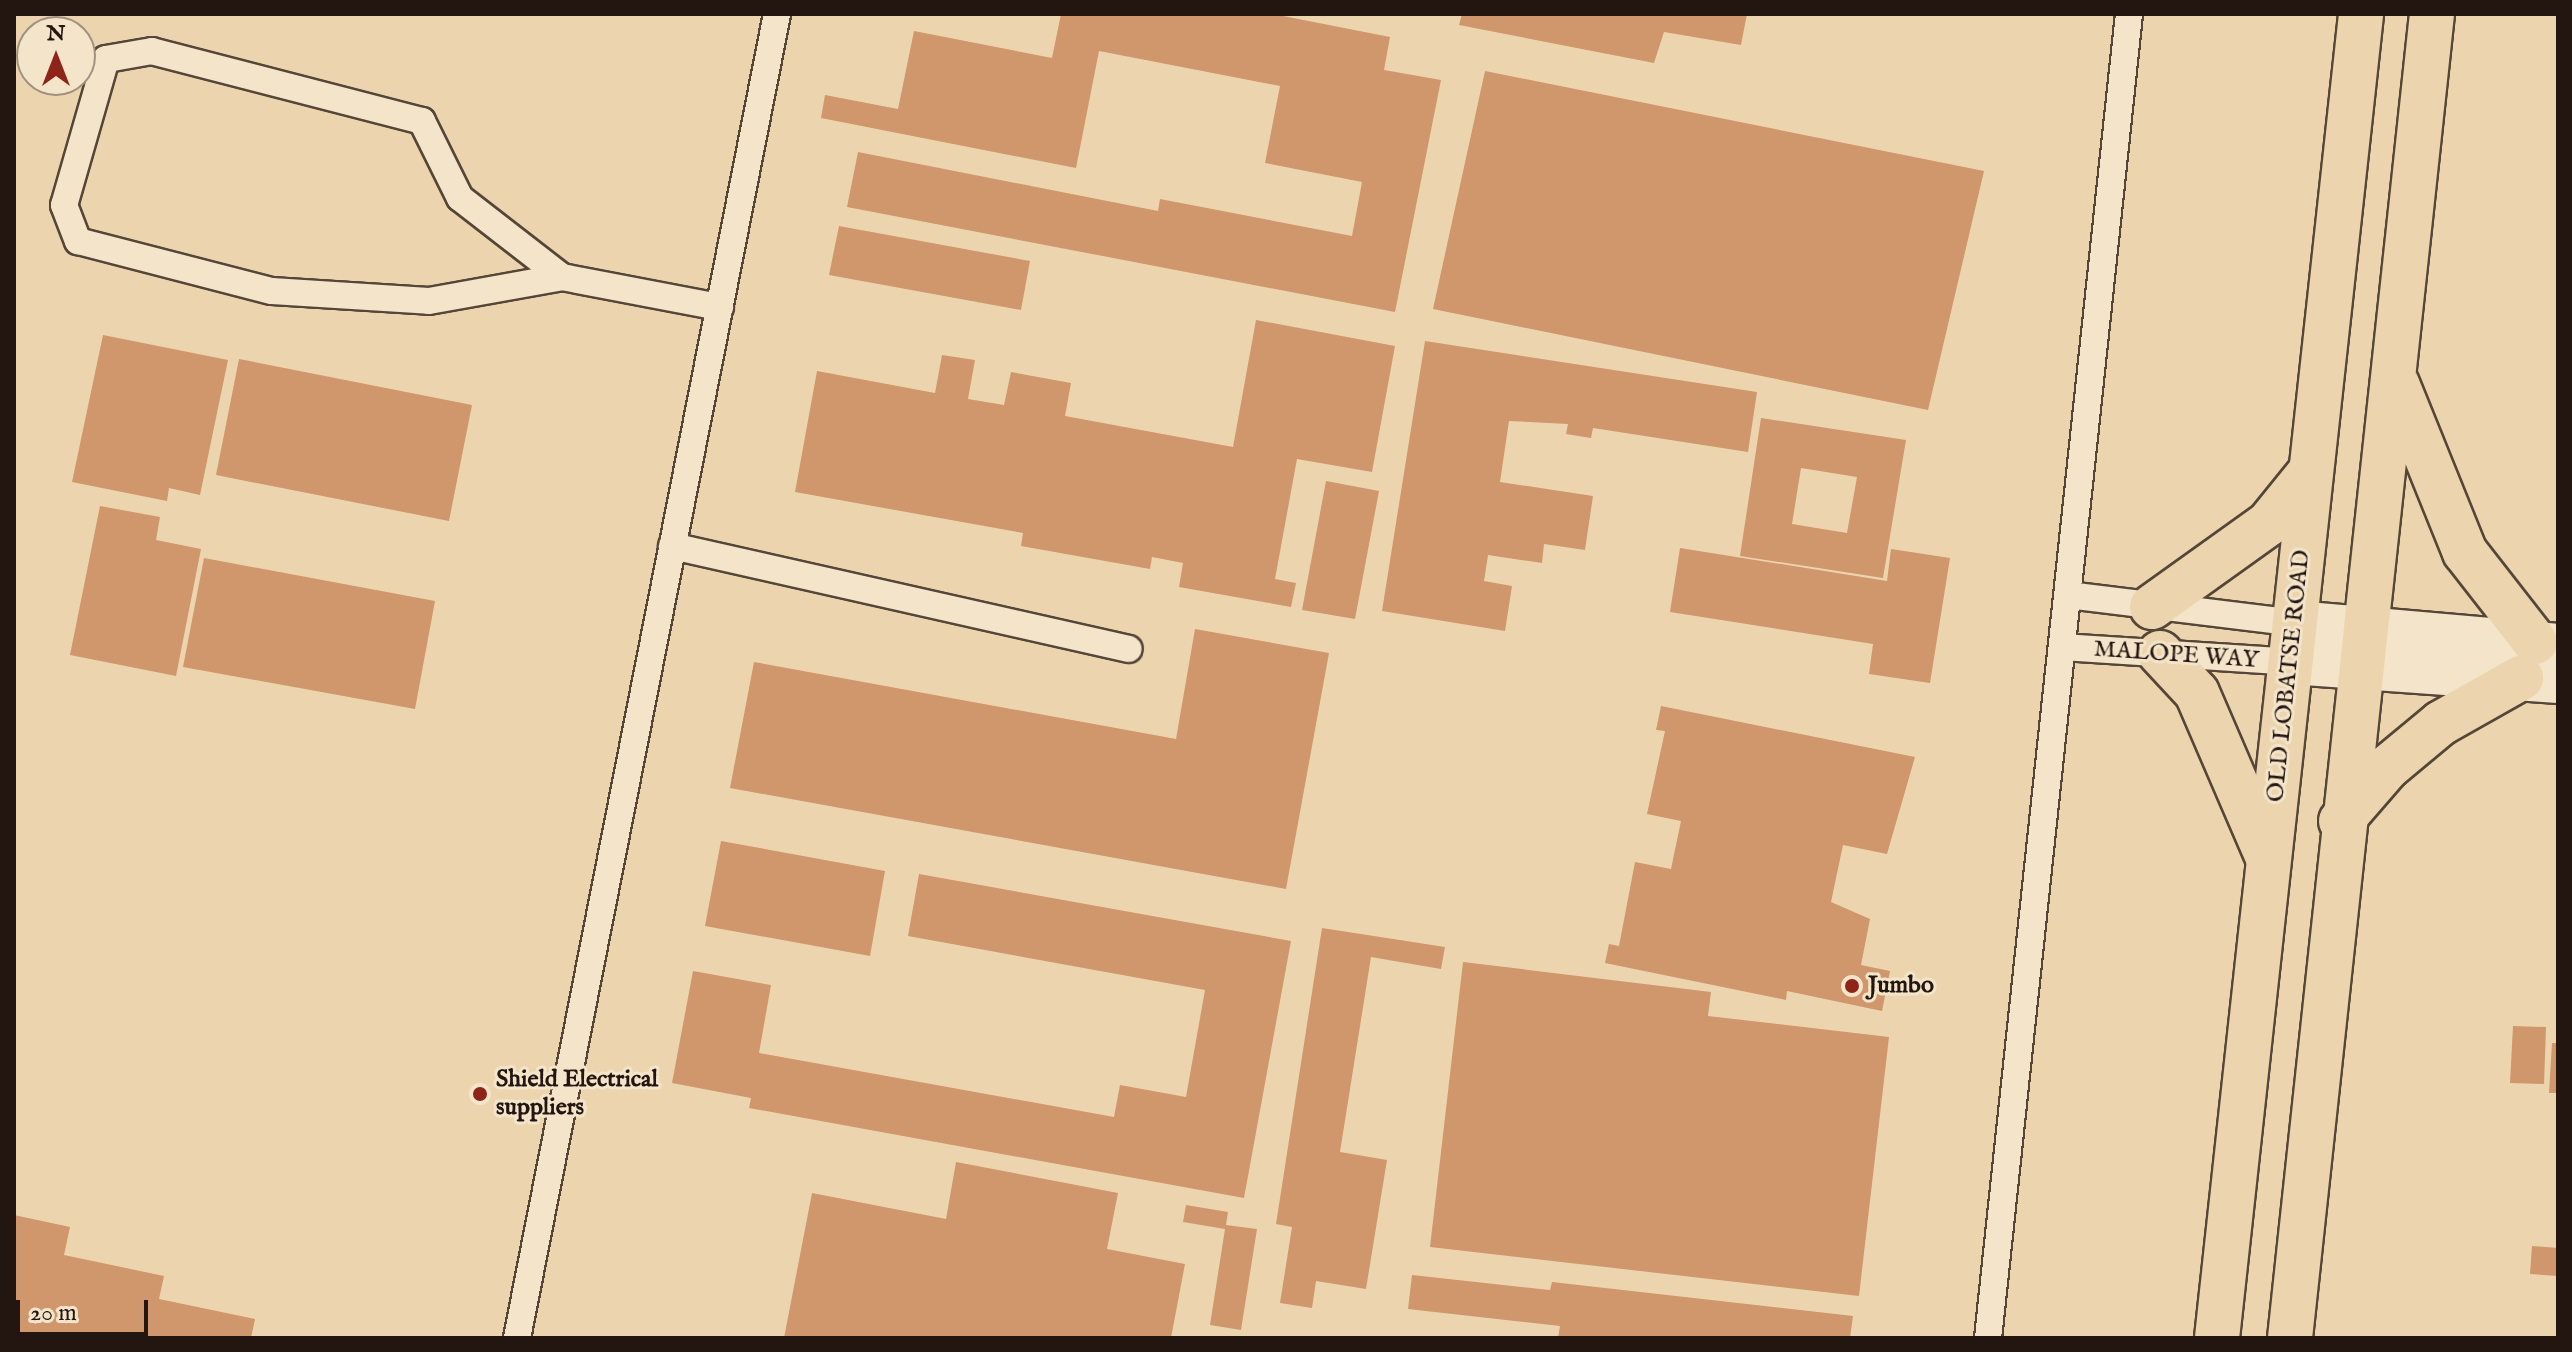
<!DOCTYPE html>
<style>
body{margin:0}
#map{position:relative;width:2572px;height:1352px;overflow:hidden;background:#ecd5ae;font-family:"IM FELL English",serif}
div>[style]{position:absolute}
.building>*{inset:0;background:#d0966c}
.roads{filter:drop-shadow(2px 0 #554638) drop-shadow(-2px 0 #554638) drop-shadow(0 2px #554638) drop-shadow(0 -2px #554638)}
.lane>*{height:26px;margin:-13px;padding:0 13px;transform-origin:13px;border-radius:13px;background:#f3e4ca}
.secondary>*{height:44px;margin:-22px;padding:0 22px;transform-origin:22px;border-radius:22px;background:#f3e4ca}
.primary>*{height:44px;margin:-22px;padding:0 22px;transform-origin:22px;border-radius:22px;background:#ecd5ae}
.dots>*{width:22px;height:22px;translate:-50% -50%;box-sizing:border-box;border:4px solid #f3e4ca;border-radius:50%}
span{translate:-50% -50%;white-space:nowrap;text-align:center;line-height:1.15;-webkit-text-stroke:6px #f3e4ca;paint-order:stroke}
.street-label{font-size:24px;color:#231610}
.poi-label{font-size:24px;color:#231610;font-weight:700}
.left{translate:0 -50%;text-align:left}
.frame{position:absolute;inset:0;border:16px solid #231610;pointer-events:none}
.north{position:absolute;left:16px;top:16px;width:80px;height:80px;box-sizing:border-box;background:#f3e4ca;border:2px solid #a09280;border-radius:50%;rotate:0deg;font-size:22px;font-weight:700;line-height:32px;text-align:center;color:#231610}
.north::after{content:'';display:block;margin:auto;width:28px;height:36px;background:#8f2418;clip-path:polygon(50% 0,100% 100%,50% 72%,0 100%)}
.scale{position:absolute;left:16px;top:1300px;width:132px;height:36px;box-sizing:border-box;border:4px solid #231610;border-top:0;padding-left:10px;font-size:24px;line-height:28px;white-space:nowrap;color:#231610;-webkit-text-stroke:6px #f3e4ca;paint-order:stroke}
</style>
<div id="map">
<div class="building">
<div style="clip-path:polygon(1061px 14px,1273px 14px,1390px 37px,1384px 70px,1441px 80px,1395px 312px,847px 207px,858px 152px,1158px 211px,1160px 199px,1352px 236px,1362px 182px,1265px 163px,1280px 86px,1099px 51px,1076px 168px,821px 118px,825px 95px,898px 109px,914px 31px,1052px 58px)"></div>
<div style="clip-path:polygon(1462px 14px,1747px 14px,1741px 45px,1664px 32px,1654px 63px,1459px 25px)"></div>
<div style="clip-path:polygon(1485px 71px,1984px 171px,1928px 410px,1433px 309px)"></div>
<div style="clip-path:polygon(839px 226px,1030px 261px,1021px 310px,829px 275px)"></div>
<div style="clip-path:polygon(1256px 320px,1395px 346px,1372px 472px,1297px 459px,1275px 579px,1296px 583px,1291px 607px,1179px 587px,1183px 563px,1152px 557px,1150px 569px,1021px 546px,1023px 533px,795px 492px,817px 371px,935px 393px,942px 355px,975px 360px,968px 399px,1004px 405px,1011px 372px,1071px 383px,1065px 416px,1233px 447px)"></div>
<div style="clip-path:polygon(103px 335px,228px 360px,200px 495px,169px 488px,167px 501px,72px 482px)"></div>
<div style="clip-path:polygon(1425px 341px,1757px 392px,1748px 452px,1593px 428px,1591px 438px,1566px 434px,1568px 424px,1509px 421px,1500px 482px,1593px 496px,1585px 550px,1544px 544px,1542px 563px,1488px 555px,1484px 581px,1512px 586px,1505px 631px,1382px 611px)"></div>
<div style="clip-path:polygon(239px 359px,472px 405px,449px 521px,216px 475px)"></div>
<div style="clip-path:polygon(evenodd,1761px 418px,1906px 440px,1883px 578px,1740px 556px,1761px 418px,1801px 468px,1857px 477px,1847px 533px,1792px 524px,1801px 468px)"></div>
<div style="clip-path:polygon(1326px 481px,1379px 491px,1355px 619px,1302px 610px)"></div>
<div style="clip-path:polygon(100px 506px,160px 517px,156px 540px,201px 549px,176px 676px,70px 655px)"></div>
<div style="clip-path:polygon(1680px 548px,1887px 581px,1891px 549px,1950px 558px,1930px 683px,1869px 674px,1873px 644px,1670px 612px)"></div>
<div style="clip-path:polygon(204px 558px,435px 601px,415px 709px,183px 667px)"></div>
<div style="clip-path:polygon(1195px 629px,1329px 653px,1286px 889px,730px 788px,754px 662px,1176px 739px)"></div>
<div style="clip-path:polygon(1661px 706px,1915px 757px,1887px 854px,1843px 845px,1831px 902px,1870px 919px,1861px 965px,1890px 971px,1882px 1011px,1787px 991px,1786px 1000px,1605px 963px,1609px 944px,1619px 946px,1635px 862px,1671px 869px,1681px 821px,1647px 814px,1665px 731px,1656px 730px)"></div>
<div style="clip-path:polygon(721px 841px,885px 871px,870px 956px,705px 926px)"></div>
<div style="clip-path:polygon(919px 874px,1291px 941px,1244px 1198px,749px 1108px,751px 1098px,672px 1083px,693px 971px,771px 985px,759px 1053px,1114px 1117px,1120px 1085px,1186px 1097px,1205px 990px,908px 936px)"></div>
<div style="clip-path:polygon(1322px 928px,1445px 947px,1441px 969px,1371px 957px,1340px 1152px,1387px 1160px,1366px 1289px,1316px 1281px,1312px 1308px,1280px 1303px,1292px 1227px,1276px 1224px)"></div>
<div style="clip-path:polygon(1463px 962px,1711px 992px,1708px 1016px,1889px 1037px,1859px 1296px,1430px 1247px)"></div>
<div style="clip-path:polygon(2513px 1026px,2546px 1027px,2544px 1084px,2510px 1083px)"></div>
<div style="clip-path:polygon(2552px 1043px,2558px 1043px,2558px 1093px,2549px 1093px)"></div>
<div style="clip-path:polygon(956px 1162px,1118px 1193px,1107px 1249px,1185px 1264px,1171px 1338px,784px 1338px,812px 1193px,946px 1219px)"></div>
<div style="clip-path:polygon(1186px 1205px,1228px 1212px,1226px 1225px,1257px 1229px,1241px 1330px,1210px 1325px,1225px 1229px,1183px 1222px)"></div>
<div style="clip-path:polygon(14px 1215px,70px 1227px,64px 1255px,164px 1276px,159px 1299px,255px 1319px,251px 1338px,14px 1338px)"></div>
<div style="clip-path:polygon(2532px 1246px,2558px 1248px,2558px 1276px,2530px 1274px)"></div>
<div style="clip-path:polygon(1412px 1275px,1550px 1290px,1552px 1282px,1853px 1316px,1850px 1338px,1558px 1338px,1560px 1326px,1408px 1309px)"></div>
</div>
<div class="roads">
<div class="lane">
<div style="left:562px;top:277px;width:129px;rotate:-142.2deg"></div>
<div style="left:460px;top:198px;width:86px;rotate:-116.3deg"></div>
<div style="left:422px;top:121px;width:279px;rotate:-165.5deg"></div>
<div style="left:152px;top:51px;width:47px;rotate:170.1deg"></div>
<div style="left:106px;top:59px;width:152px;rotate:106deg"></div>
<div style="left:64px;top:205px;width:39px;rotate:69deg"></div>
<div style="left:78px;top:241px;width:200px;rotate:14.5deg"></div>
<div style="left:272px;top:291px;width:157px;rotate:3.6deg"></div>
<div style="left:429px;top:301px;width:135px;rotate:-10.2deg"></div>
<div style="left:562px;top:277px;width:161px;rotate:10.8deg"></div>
<div style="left:672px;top:546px;width:468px;rotate:12.7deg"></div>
<div style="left:2068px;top:595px;width:229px;rotate:7deg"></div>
<div style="left:2062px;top:647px;width:229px;rotate:3.7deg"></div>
<div style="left:517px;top:1338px;width:1349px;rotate:-78.89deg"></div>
<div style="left:1988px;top:1338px;width:1331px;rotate:-83.92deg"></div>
</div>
<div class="secondary">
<div style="left:2295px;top:623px;width:264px;rotate:5deg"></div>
<div style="left:2291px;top:662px;width:268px;rotate:4.1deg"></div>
</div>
<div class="primary">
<div style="left:2397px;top:384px;width:181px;rotate:68deg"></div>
<div style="left:2465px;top:552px;width:114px;rotate:52.1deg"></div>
<div style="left:2152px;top:607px;width:143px;rotate:-35.6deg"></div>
<div style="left:2268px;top:524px;width:68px;rotate:-50.9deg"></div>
<div style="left:2160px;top:653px;width:54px;rotate:47.2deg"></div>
<div style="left:2197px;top:693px;width:180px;rotate:66.7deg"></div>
<div style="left:2341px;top:821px;width:72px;rotate:-49deg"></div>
<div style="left:2388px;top:767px;width:69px;rotate:-39.7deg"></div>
<div style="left:2441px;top:723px;width:92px;rotate:-29.4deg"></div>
<div style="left:2217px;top:1338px;width:1332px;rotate:-83.79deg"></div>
<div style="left:2290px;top:1338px;width:1332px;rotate:-83.88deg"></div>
</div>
</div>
<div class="dots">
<div style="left:1852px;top:986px;background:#8f2418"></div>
<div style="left:480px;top:1094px;background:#8f2418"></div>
</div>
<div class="street-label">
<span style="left:2176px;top:655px;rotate:4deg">MALOPE WAY</span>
<span style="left:2289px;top:676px;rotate:-84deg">OLD LOBATSE ROAD</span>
</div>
<div class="poi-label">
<span class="left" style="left:1868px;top:986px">Jumbo</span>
<span class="left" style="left:496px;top:1094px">Shield Electrical<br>suppliers</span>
</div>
<div class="frame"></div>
<div class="north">N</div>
<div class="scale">20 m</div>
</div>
